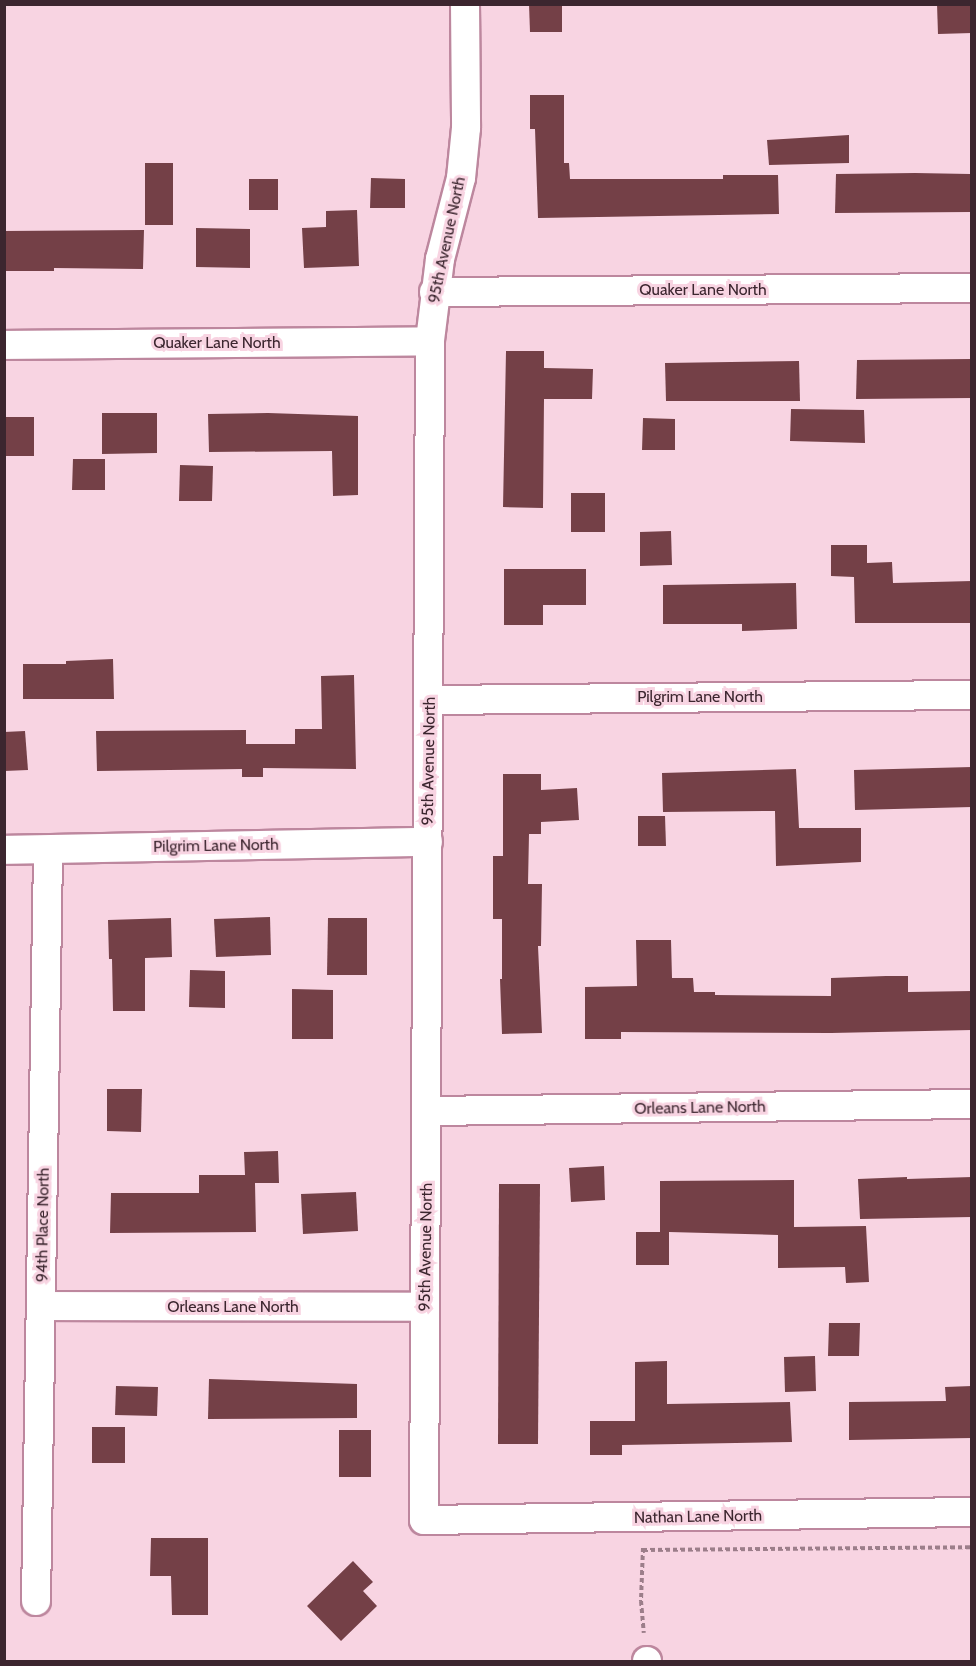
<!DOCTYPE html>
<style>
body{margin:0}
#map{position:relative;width:976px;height:1666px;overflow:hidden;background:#f8d4e2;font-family:Cabin,sans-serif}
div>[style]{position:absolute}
.building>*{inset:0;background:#744047}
.path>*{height:4px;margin-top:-2px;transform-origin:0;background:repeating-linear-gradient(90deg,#9c7e8a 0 4.5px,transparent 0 7.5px)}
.roads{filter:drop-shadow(2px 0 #bd879e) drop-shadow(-2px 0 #bd879e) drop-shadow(0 2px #bd879e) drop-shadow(0 -2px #bd879e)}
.minor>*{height:28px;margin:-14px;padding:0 14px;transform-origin:14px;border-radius:14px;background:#fff}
span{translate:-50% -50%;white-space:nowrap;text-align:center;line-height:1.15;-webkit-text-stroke:6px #f8d4e2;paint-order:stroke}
.street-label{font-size:16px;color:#3c262f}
.frame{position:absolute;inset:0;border:6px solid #3c262f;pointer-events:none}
</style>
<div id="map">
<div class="building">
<div style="clip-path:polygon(529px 4px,562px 4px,562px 32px,530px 32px)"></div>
<div style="clip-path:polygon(937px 4px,972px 4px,972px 33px,938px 34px)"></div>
<div style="clip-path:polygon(530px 95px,564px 95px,564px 163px,569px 163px,570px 179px,723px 179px,723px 175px,778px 175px,779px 214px,538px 218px,535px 129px,530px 129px)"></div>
<div style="clip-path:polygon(849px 135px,849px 163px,769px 165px,767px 140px)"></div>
<div style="clip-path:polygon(145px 163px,173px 163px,173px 225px,145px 225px)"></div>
<div style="clip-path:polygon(915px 173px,970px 174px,970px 212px,835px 213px,836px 174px)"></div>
<div style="clip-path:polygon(371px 178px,405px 179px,405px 208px,370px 208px)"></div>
<div style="clip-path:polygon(249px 179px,278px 179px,278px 210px,249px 210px)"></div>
<div style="clip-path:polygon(357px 210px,359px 266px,304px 268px,302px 228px,326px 227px,326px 211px)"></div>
<div style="clip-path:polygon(196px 228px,250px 229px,250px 268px,196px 267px)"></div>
<div style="clip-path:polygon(144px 230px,143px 269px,54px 268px,54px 271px,4px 271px,4px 231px)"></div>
<div style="clip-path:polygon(506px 351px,544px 351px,544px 368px,593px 369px,592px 399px,544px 399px,543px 508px,503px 507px)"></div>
<div style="clip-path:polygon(972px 359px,972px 398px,856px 399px,857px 360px)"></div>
<div style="clip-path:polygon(799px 361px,800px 401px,666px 401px,665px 363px)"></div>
<div style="clip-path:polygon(791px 409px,864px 410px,865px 443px,790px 441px)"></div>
<div style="clip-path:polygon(102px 413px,157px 413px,157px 453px,102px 454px)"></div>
<div style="clip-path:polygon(268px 413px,358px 416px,358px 495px,333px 496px,332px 451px,209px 452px,208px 414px)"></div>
<div style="clip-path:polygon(4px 417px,34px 417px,34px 456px,4px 456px)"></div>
<div style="clip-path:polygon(643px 418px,675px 419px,675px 450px,642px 450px)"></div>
<div style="clip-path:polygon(73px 459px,105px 459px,105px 490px,72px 490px)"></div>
<div style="clip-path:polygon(180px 465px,213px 466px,212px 501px,179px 501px)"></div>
<div style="clip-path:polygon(571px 493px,605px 493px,605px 532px,571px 532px)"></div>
<div style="clip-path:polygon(671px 531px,672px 565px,640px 566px,640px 532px)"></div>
<div style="clip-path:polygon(831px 545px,867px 545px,867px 563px,892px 562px,893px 583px,972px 581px,972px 623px,855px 623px,854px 577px,831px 576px)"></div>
<div style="clip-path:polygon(504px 569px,586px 569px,586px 605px,543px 605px,543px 625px,504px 625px)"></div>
<div style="clip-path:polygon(796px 583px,797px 629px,742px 631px,742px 624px,663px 624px,663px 585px)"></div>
<div style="clip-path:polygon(113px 659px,114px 699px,23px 699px,23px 664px,66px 664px,66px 661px)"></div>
<div style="clip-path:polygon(354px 675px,356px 769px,263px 768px,263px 777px,242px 777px,242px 769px,97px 771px,96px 731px,246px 730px,246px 744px,295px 744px,295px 729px,322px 729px,321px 676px)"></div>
<div style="clip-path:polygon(25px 731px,28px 770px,4px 771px,4px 732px)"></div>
<div style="clip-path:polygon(972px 767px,972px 807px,855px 810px,854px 770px)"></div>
<div style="clip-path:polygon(796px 769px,799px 828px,861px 828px,861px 862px,776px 866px,775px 811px,663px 812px,662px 773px)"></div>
<div style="clip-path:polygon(503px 774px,541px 774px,541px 790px,577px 788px,579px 820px,541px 822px,541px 834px,529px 834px,528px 884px,542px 884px,541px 946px,538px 946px,542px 1033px,502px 1034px,500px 979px,502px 979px,502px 919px,493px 919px,493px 856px,503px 856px)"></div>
<div style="clip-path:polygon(638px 816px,665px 816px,666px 846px,638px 846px)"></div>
<div style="clip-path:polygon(270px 917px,271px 955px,216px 957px,214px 919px)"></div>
<div style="clip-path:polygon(171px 918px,172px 957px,145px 958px,145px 1011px,113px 1011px,112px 959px,109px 959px,108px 920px)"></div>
<div style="clip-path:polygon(328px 918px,367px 918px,367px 975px,327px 975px)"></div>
<div style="clip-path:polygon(636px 940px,671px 940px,672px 978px,693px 978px,694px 992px,715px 992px,715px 995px,831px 996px,831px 978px,886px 976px,908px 976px,908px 992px,972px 991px,972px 1030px,831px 1033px,621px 1032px,621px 1039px,585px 1039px,585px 987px,637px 986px)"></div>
<div style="clip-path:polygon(190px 970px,225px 971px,225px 1008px,189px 1007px)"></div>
<div style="clip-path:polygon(292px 989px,333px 990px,333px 1039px,292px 1039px)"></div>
<div style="clip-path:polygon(107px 1089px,142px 1089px,141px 1132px,107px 1131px)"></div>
<div style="clip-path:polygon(278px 1151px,279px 1183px,255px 1183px,256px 1232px,110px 1233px,111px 1193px,199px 1193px,199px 1175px,245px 1175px,244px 1152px)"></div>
<div style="clip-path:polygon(604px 1166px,605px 1200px,571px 1202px,569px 1168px)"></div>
<div style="clip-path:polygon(907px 1177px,907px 1179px,972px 1177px,972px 1217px,860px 1219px,858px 1179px)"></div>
<div style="clip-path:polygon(794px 1180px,794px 1227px,866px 1226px,869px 1282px,846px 1283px,845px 1267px,778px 1268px,778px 1235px,669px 1232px,669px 1265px,636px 1265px,636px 1232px,660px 1232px,660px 1181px)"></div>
<div style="clip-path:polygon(499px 1184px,540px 1184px,538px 1444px,498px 1444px)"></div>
<div style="clip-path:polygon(356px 1192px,358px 1231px,303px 1234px,301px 1194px)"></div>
<div style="clip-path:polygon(829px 1323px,860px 1323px,859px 1356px,828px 1356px)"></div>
<div style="clip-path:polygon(815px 1356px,816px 1391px,785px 1392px,784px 1357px)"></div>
<div style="clip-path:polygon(667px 1361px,667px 1404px,790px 1402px,792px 1442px,622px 1445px,622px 1455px,590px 1455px,590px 1421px,635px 1421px,635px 1362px)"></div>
<div style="clip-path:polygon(209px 1379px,357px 1384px,357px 1418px,208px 1419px)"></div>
<div style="clip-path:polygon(116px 1386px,158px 1387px,157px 1416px,115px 1415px)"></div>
<div style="clip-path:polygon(972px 1386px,972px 1438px,849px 1440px,849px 1402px,946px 1401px,945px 1387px)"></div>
<div style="clip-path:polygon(92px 1427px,125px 1427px,125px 1463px,92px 1463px)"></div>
<div style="clip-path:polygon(339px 1430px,371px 1430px,371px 1477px,339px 1477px)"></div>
<div style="clip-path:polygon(151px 1538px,208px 1538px,208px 1615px,172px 1615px,171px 1576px,150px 1576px)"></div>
<div style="clip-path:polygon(353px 1561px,373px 1582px,363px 1591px,377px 1606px,341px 1641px,307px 1606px)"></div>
</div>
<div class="path">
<div style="left:643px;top:1548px;width:53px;rotate:92.2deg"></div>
<div style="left:641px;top:1601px;width:32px;rotate:85deg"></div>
<div style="left:643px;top:1550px;width:329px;rotate:-0.5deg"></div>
</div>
<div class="roads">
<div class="minor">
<div style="left:465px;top:4px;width:124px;rotate:89.5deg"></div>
<div style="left:466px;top:128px;width:50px;rotate:95.7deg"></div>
<div style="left:461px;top:178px;width:84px;rotate:104.5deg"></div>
<div style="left:440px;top:259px;width:83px;rotate:97deg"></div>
<div style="left:430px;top:341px;width:1179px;rotate:90.29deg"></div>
<div style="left:424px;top:1520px;width:548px;rotate:-0.84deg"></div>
<div style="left:434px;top:292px;width:538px;rotate:-0.43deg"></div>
<div style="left:4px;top:345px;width:426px;rotate:-0.5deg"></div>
<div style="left:429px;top:700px;width:543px;rotate:-0.53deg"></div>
<div style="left:4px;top:850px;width:424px;rotate:-1.1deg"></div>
<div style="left:428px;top:1111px;width:544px;rotate:-0.74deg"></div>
<div style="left:42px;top:1306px;width:383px;rotate:0.1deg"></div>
<div style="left:36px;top:1601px;width:751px;rotate:-89.08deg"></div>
<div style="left:647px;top:1662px;width:1px;rotate:-90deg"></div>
</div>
</div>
<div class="street-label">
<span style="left:447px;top:240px;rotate:-78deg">95th Avenue North</span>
<span style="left:703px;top:290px">Quaker Lane North</span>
<span style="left:217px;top:343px">Quaker Lane North</span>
<span style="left:700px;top:697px">Pilgrim Lane North</span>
<span style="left:429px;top:761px;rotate:-89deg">95th Avenue North</span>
<span style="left:216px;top:846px;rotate:-1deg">Pilgrim Lane North</span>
<span style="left:700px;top:1108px;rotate:-1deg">Orleans Lane North</span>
<span style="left:43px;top:1225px;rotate:-89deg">94th Place North</span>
<span style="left:426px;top:1247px;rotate:-89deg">95th Avenue North</span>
<span style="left:233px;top:1307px">Orleans Lane North</span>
<span style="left:698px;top:1517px;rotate:-1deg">Nathan Lane North</span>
</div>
<div class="frame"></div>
</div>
